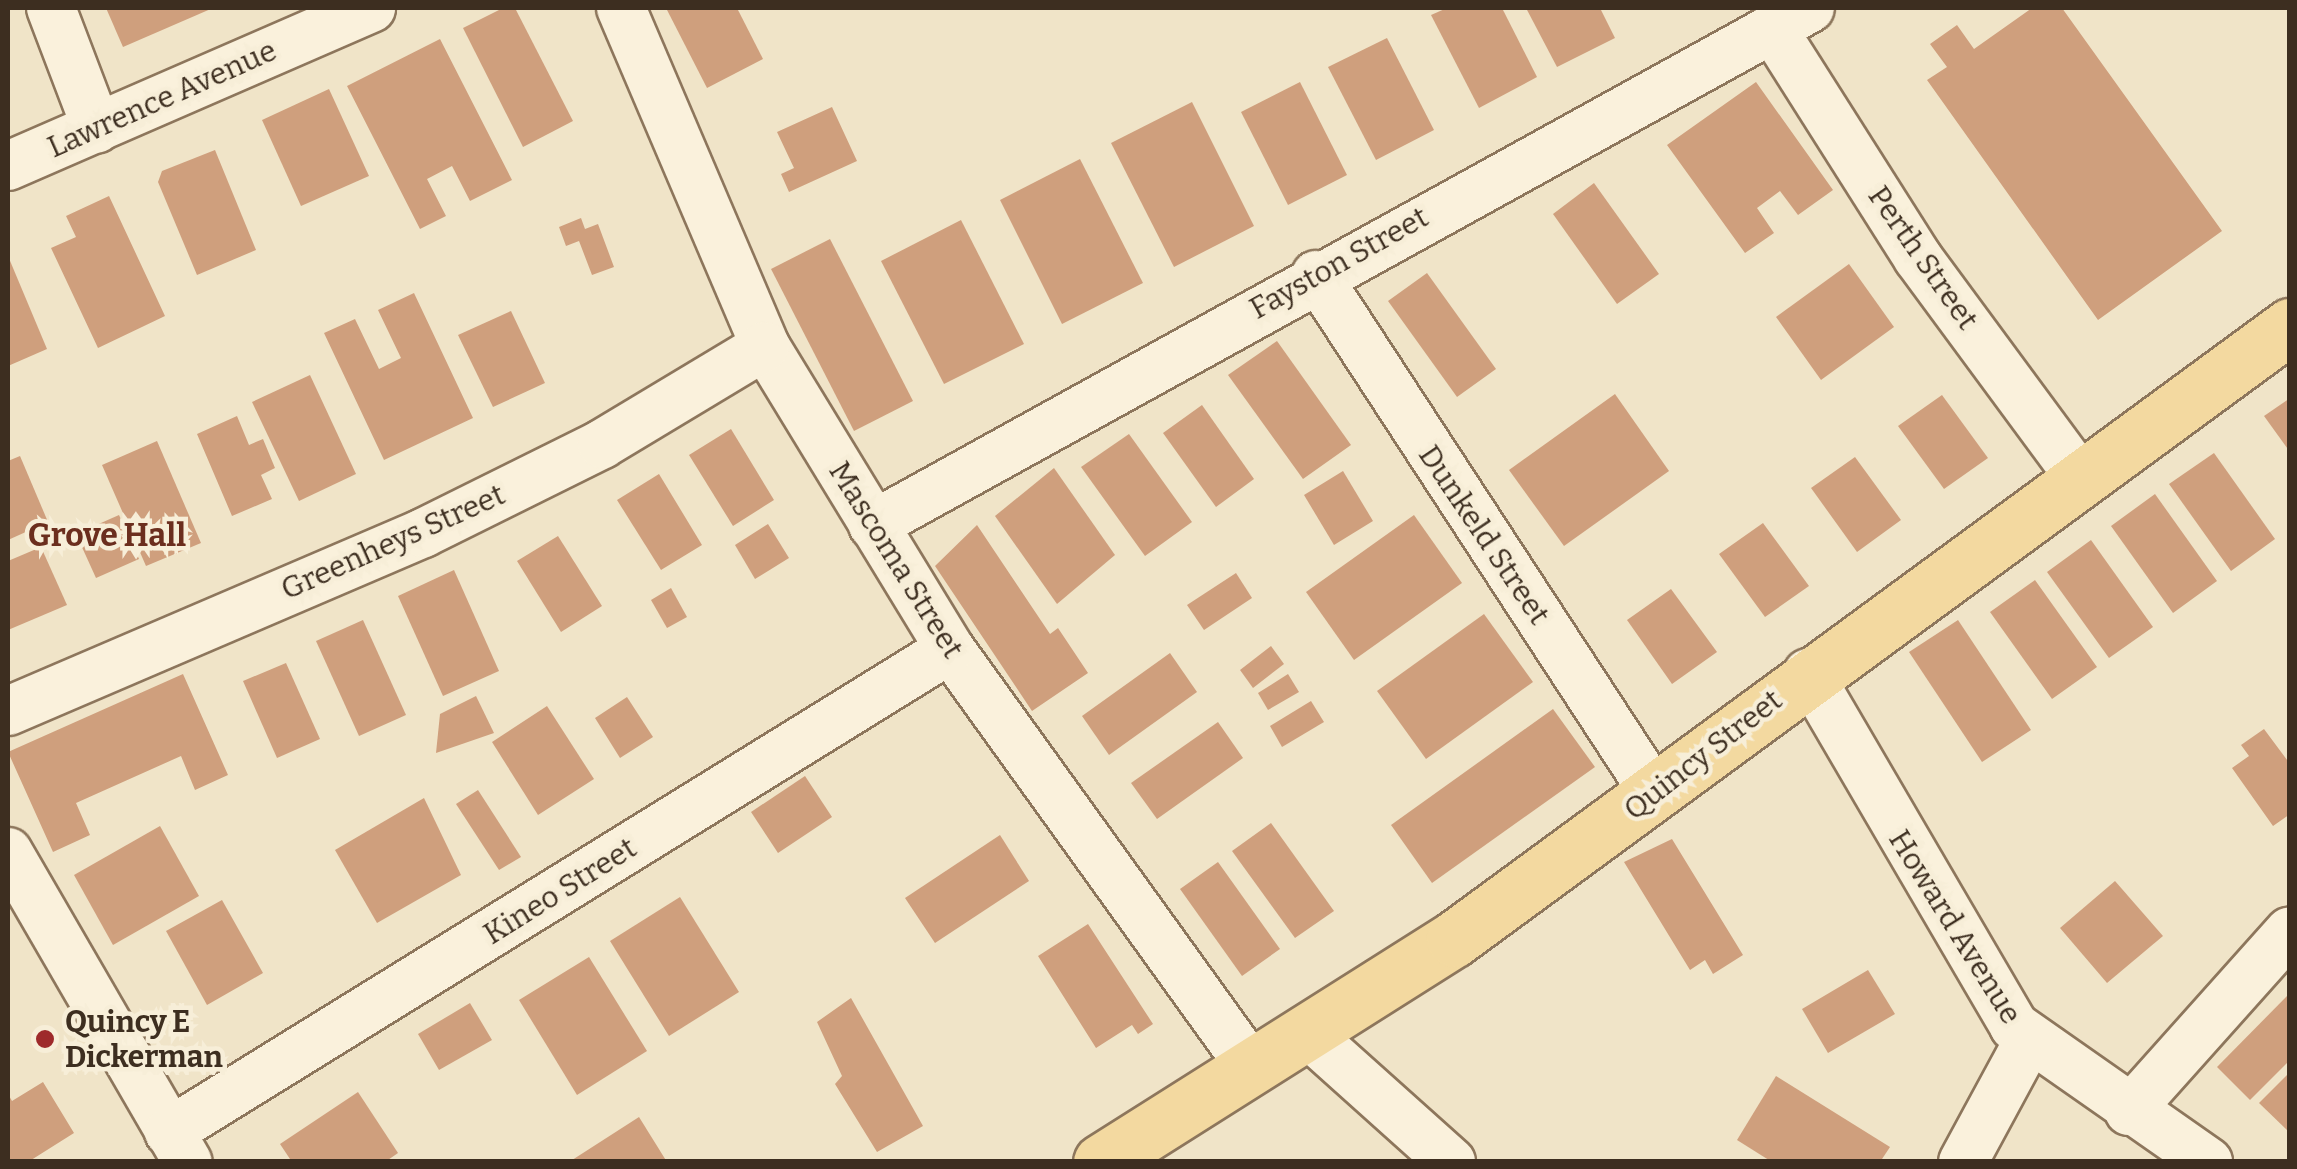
<!DOCTYPE html>
<style>
body{margin:0}
#map{position:relative;width:2297px;height:1169px;overflow:hidden;background:#f0e4c8;font-family:Bitter,serif}
div>[style]{position:absolute}
.building>*{inset:0;background:#cf9f7d}
.roads{filter:drop-shadow(2px 0 #8d765c) drop-shadow(-2px 0 #8d765c) drop-shadow(0 2px #8d765c) drop-shadow(0 -2px #8d765c)}
.minor>*{height:48px;margin:-24px;padding:0 24px;transform-origin:24px;border-radius:24px;background:#faf1dc}
.major>*{height:55px;margin:-27.5px;padding:0 27.5px;transform-origin:27.5px;border-radius:27.5px;background:#f3d9a0}
.dots>*{width:28px;height:28px;translate:-50% -50%;box-sizing:border-box;border:5px solid #f7eed8;border-radius:50%}
span{translate:-50% -50%;white-space:nowrap;text-align:center;line-height:1.15;-webkit-text-stroke:9px #f7eed8;paint-order:stroke}
.street-label{font-size:30px;color:#3d2e20}
.poi-label{font-size:30px;color:#3d2e20;font-weight:700}
.left{translate:0 -50%;text-align:left}
.neighbourhood-label{font-size:32px;color:#6b2e1e;font-weight:700}
.frame{position:absolute;inset:0;border:10px solid #3d2e20;pointer-events:none}
</style>
<div id="map">
<div class="building">
<div style="clip-path:polygon(106px 8px,213px 8px,123px 47px)"></div>
<div style="clip-path:polygon(503px 8px,515px 8px,573px 121px,523px 147px,463px 28px)"></div>
<div style="clip-path:polygon(666px 8px,737px 8px,763px 59px,707px 88px)"></div>
<div style="clip-path:polygon(1447px 8px,1502px 8px,1537px 77px,1479px 108px,1431px 15px)"></div>
<div style="clip-path:polygon(1526px 8px,1600px 8px,1615px 38px,1557px 67px)"></div>
<div style="clip-path:polygon(2032px 8px,2062px 8px,2222px 231px,2098px 320px,1927px 80px,1947px 67px,1930px 44px,1957px 25px,1974px 49px)"></div>
<div style="clip-path:polygon(1387px 38px,1434px 130px,1376px 160px,1328px 67px)"></div>
<div style="clip-path:polygon(440px 39px,512px 180px,470px 201px,452px 166px,427px 179px,446px 216px,420px 229px,347px 86px)"></div>
<div style="clip-path:polygon(1300px 82px,1347px 175px,1288px 205px,1241px 112px)"></div>
<div style="clip-path:polygon(1756px 82px,1833px 190px,1798px 215px,1780px 191px,1757px 208px,1774px 233px,1745px 253px,1667px 145px)"></div>
<div style="clip-path:polygon(329px 89px,369px 176px,301px 206px,262px 120px)"></div>
<div style="clip-path:polygon(1192px 102px,1254px 226px,1174px 267px,1111px 143px)"></div>
<div style="clip-path:polygon(832px 107px,857px 161px,789px 192px,781px 174px,794px 168px,777px 132px)"></div>
<div style="clip-path:polygon(215px 150px,256px 250px,197px 275px,158px 182px,162px 171px)"></div>
<div style="clip-path:polygon(1080px 159px,1143px 283px,1062px 324px,1000px 200px)"></div>
<div style="clip-path:polygon(1594px 183px,1659px 274px,1617px 304px,1553px 214px)"></div>
<div style="clip-path:polygon(109px 196px,165px 316px,98px 348px,51px 248px,76px 237px,66px 216px)"></div>
<div style="clip-path:polygon(581px 218px,585px 229px,598px 224px,614px 267px,592px 275px,579px 241px,566px 246px,559px 227px)"></div>
<div style="clip-path:polygon(961px 220px,1024px 344px,944px 384px,881px 261px)"></div>
<div style="clip-path:polygon(830px 239px,913px 401px,854px 431px,771px 269px)"></div>
<div style="clip-path:polygon(8px 256px,47px 349px,8px 366px)"></div>
<div style="clip-path:polygon(1849px 264px,1894px 327px,1821px 380px,1776px 317px)"></div>
<div style="clip-path:polygon(1427px 273px,1496px 369px,1457px 397px,1388px 301px)"></div>
<div style="clip-path:polygon(414px 293px,473px 418px,384px 460px,324px 333px,355px 319px,379px 369px,401px 358px,378px 310px)"></div>
<div style="clip-path:polygon(511px 311px,545px 383px,493px 407px,458px 335px)"></div>
<div style="clip-path:polygon(1277px 341px,1351px 445px,1303px 479px,1228px 375px)"></div>
<div style="clip-path:polygon(310px 375px,356px 474px,299px 501px,252px 402px)"></div>
<div style="clip-path:polygon(1615px 394px,1669px 471px,1564px 546px,1509px 470px)"></div>
<div style="clip-path:polygon(1942px 395px,1988px 458px,1944px 489px,1898px 426px)"></div>
<div style="clip-path:polygon(2290px 398px,2290px 452px,2264px 416px)"></div>
<div style="clip-path:polygon(1202px 405px,1254px 479px,1216px 507px,1163px 433px)"></div>
<div style="clip-path:polygon(237px 416px,249px 445px,263px 439px,275px 468px,261px 475px,272px 499px,232px 516px,197px 434px)"></div>
<div style="clip-path:polygon(731px 429px,774px 500px,733px 526px,689px 455px)"></div>
<div style="clip-path:polygon(1129px 434px,1192px 522px,1145px 556px,1081px 467px)"></div>
<div style="clip-path:polygon(157px 441px,201px 543px,146px 566px,102px 465px)"></div>
<div style="clip-path:polygon(2214px 453px,2275px 539px,2231px 571px,2169px 484px)"></div>
<div style="clip-path:polygon(20px 456px,48px 522px,8px 540px,8px 461px)"></div>
<div style="clip-path:polygon(1855px 457px,1901px 520px,1857px 552px,1811px 488px)"></div>
<div style="clip-path:polygon(1054px 468px,1115px 555px,1057px 604px,995px 516px)"></div>
<div style="clip-path:polygon(1343px 471px,1373px 521px,1334px 545px,1304px 495px)"></div>
<div style="clip-path:polygon(659px 474px,702px 545px,661px 570px,617px 500px)"></div>
<div style="clip-path:polygon(2155px 494px,2217px 581px,2173px 613px,2111px 526px)"></div>
<div style="clip-path:polygon(119px 515px,139px 559px,96px 578px,76px 534px)"></div>
<div style="clip-path:polygon(1414px 515px,1462px 583px,1354px 660px,1306px 592px)"></div>
<div style="clip-path:polygon(1763px 523px,1809px 586px,1765px 617px,1719px 554px)"></div>
<div style="clip-path:polygon(768px 524px,789px 558px,755px 579px,735px 545px)"></div>
<div style="clip-path:polygon(977px 525px,1050px 634px,1058px 628px,1088px 673px,1032px 711px,935px 566px)"></div>
<div style="clip-path:polygon(558px 536px,602px 606px,561px 632px,517px 561px)"></div>
<div style="clip-path:polygon(2091px 540px,2153px 627px,2109px 658px,2047px 572px)"></div>
<div style="clip-path:polygon(41px 547px,67px 605px,8px 630px,8px 561px)"></div>
<div style="clip-path:polygon(454px 570px,499px 671px,443px 696px,398px 596px)"></div>
<div style="clip-path:polygon(1236px 573px,1252px 598px,1204px 630px,1187px 605px)"></div>
<div style="clip-path:polygon(2035px 580px,2097px 667px,2052px 699px,1990px 612px)"></div>
<div style="clip-path:polygon(671px 588px,687px 617px,667px 628px,651px 600px)"></div>
<div style="clip-path:polygon(1671px 589px,1717px 652px,1672px 684px,1627px 620px)"></div>
<div style="clip-path:polygon(1484px 614px,1533px 682px,1426px 759px,1377px 691px)"></div>
<div style="clip-path:polygon(363px 620px,406px 715px,359px 736px,316px 641px)"></div>
<div style="clip-path:polygon(1958px 620px,2031px 730px,1982px 762px,1909px 652px)"></div>
<div style="clip-path:polygon(1271px 646px,1284px 664px,1253px 688px,1240px 670px)"></div>
<div style="clip-path:polygon(1170px 653px,1197px 692px,1109px 755px,1082px 716px)"></div>
<div style="clip-path:polygon(286px 663px,320px 739px,277px 758px,243px 681px)"></div>
<div style="clip-path:polygon(183px 674px,228px 775px,195px 790px,181px 756px,76px 803px,90px 835px,53px 852px,8px 752px)"></div>
<div style="clip-path:polygon(1288px 674px,1299px 692px,1268px 710px,1258px 693px)"></div>
<div style="clip-path:polygon(476px 696px,494px 733px,436px 753px,440px 714px)"></div>
<div style="clip-path:polygon(627px 697px,653px 737px,620px 758px,595px 718px)"></div>
<div style="clip-path:polygon(1311px 701px,1324px 722px,1282px 747px,1270px 726px)"></div>
<div style="clip-path:polygon(547px 706px,594px 779px,538px 815px,492px 742px)"></div>
<div style="clip-path:polygon(1553px 709px,1595px 767px,1432px 883px,1391px 825px)"></div>
<div style="clip-path:polygon(1218px 722px,1243px 758px,1157px 819px,1131px 783px)"></div>
<div style="clip-path:polygon(2264px 729px,2290px 764px,2290px 814px,2273px 826px,2232px 768px,2249px 756px,2241px 745px)"></div>
<div style="clip-path:polygon(805px 776px,832px 817px,778px 853px,751px 812px)"></div>
<div style="clip-path:polygon(478px 790px,521px 857px,499px 870px,456px 804px)"></div>
<div style="clip-path:polygon(424px 798px,461px 875px,377px 923px,335px 850px)"></div>
<div style="clip-path:polygon(1271px 823px,1334px 911px,1295px 938px,1232px 851px)"></div>
<div style="clip-path:polygon(160px 826px,199px 896px,113px 945px,74px 875px)"></div>
<div style="clip-path:polygon(1000px 835px,1029px 881px,935px 943px,905px 898px)"></div>
<div style="clip-path:polygon(1672px 839px,1743px 955px,1713px 974px,1705px 960px,1690px 970px,1624px 862px)"></div>
<div style="clip-path:polygon(1218px 862px,1280px 949px,1242px 976px,1180px 889px)"></div>
<div style="clip-path:polygon(2115px 881px,2163px 936px,2107px 983px,2060px 928px)"></div>
<div style="clip-path:polygon(680px 897px,739px 992px,669px 1036px,610px 941px)"></div>
<div style="clip-path:polygon(222px 900px,263px 973px,207px 1005px,166px 931px)"></div>
<div style="clip-path:polygon(1088px 924px,1153px 1024px,1138px 1034px,1132px 1025px,1096px 1048px,1038px 956px)"></div>
<div style="clip-path:polygon(589px 957px,647px 1051px,577px 1095px,519px 1000px)"></div>
<div style="clip-path:polygon(1868px 970px,1895px 1014px,1828px 1053px,1802px 1009px)"></div>
<div style="clip-path:polygon(2290px 993px,2290px 1060px,2250px 1100px,2217px 1067px)"></div>
<div style="clip-path:polygon(851px 998px,923px 1126px,877px 1152px,835px 1084px,842px 1076px,817px 1022px)"></div>
<div style="clip-path:polygon(470px 1003px,492px 1040px,439px 1070px,418px 1034px)"></div>
<div style="clip-path:polygon(2290px 1072px,2290px 1133px,2259px 1103px)"></div>
<div style="clip-path:polygon(1776px 1076px,1890px 1147px,1880px 1162px,1772px 1162px,1737px 1140px)"></div>
<div style="clip-path:polygon(43px 1082px,74px 1133px,28px 1162px,8px 1162px,8px 1094px,12px 1101px)"></div>
<div style="clip-path:polygon(358px 1092px,398px 1153px,385px 1162px,292px 1162px,280px 1144px)"></div>
<div style="clip-path:polygon(639px 1117px,667px 1162px,569px 1162px)"></div>
</div>
<div class="roads">
<div class="minor">
<div style="left:51px;top:8px;width:129px;rotate:69.2deg"></div>
<div style="left:621px;top:8px;width:367px;rotate:66.9deg"></div>
<div style="left:765px;top:346px;width:355px;rotate:58.6deg"></div>
<div style="left:950px;top:649px;width:515px;rotate:54.24deg"></div>
<div style="left:1772px;top:28px;width:272px;rotate:57.6deg"></div>
<div style="left:1918px;top:258px;width:278px;rotate:53.6deg"></div>
<div style="left:8px;top:166px;width:396px;rotate:-23.5deg"></div>
<div style="left:1316px;top:275px;width:620px;rotate:56.85deg"></div>
<div style="left:873px;top:525px;width:1070px;rotate:-28.89deg"></div>
<div style="left:1808px;top:673px;width:409px;rotate:59.7deg"></div>
<div style="left:2014px;top:1026px;width:237px;rotate:35deg"></div>
<div style="left:8px;top:711px;width:452px;rotate:-23.2deg"></div>
<div style="left:423px;top:533px;width:200px;rotate:-26.4deg"></div>
<div style="left:602px;top:444px;width:190px;rotate:-31deg"></div>
<div style="left:8px;top:852px;width:358px;rotate:59.9deg"></div>
<div style="left:1306px;top:1032px;width:195px;rotate:41.9deg"></div>
<div style="left:2129px;top:1111px;width:241px;rotate:-48.2deg"></div>
<div style="left:169px;top:1132px;width:918px;rotate:-31.73deg"></div>
<div style="left:1963px;top:1162px;width:136px;rotate:-61.6deg"></div>
</div>
<div class="major">
<div style="left:1101px;top:1162px;width:418px;rotate:-32.3deg"></div>
<div style="left:1454px;top:939px;width:1037px;rotate:-36.25deg"></div>
</div>
</div>
<div class="dots">
<div style="left:45px;top:1039px;background:#9e2a2b"></div>
</div>
<div class="street-label">
<span style="left:162px;top:99px;rotate:-24deg">Lawrence Avenue</span>
<span style="left:1923px;top:258px;rotate:55deg">Perth Street</span>
<span style="left:1339px;top:263px;rotate:-29deg">Fayston Street</span>
<span style="left:1484px;top:535px;rotate:56deg">Dunkeld Street</span>
<span style="left:393px;top:542px;rotate:-24deg">Greenheys Street</span>
<span style="left:896px;top:560px;rotate:58deg">Mascoma Street</span>
<span style="left:1703px;top:755px;rotate:-38deg">Quincy Street</span>
<span style="left:560px;top:891px;rotate:-32deg">Kineo Street</span>
<span style="left:1955px;top:927px;rotate:58deg">Howard Avenue</span>
</div>
<div class="poi-label">
<span class="left" style="left:65px;top:1039px">Quincy E<br>Dickerman</span>
</div>
<div class="neighbourhood-label">
<span style="left:107px;top:535px">Grove Hall</span>
</div>
<div class="frame"></div>
</div>
